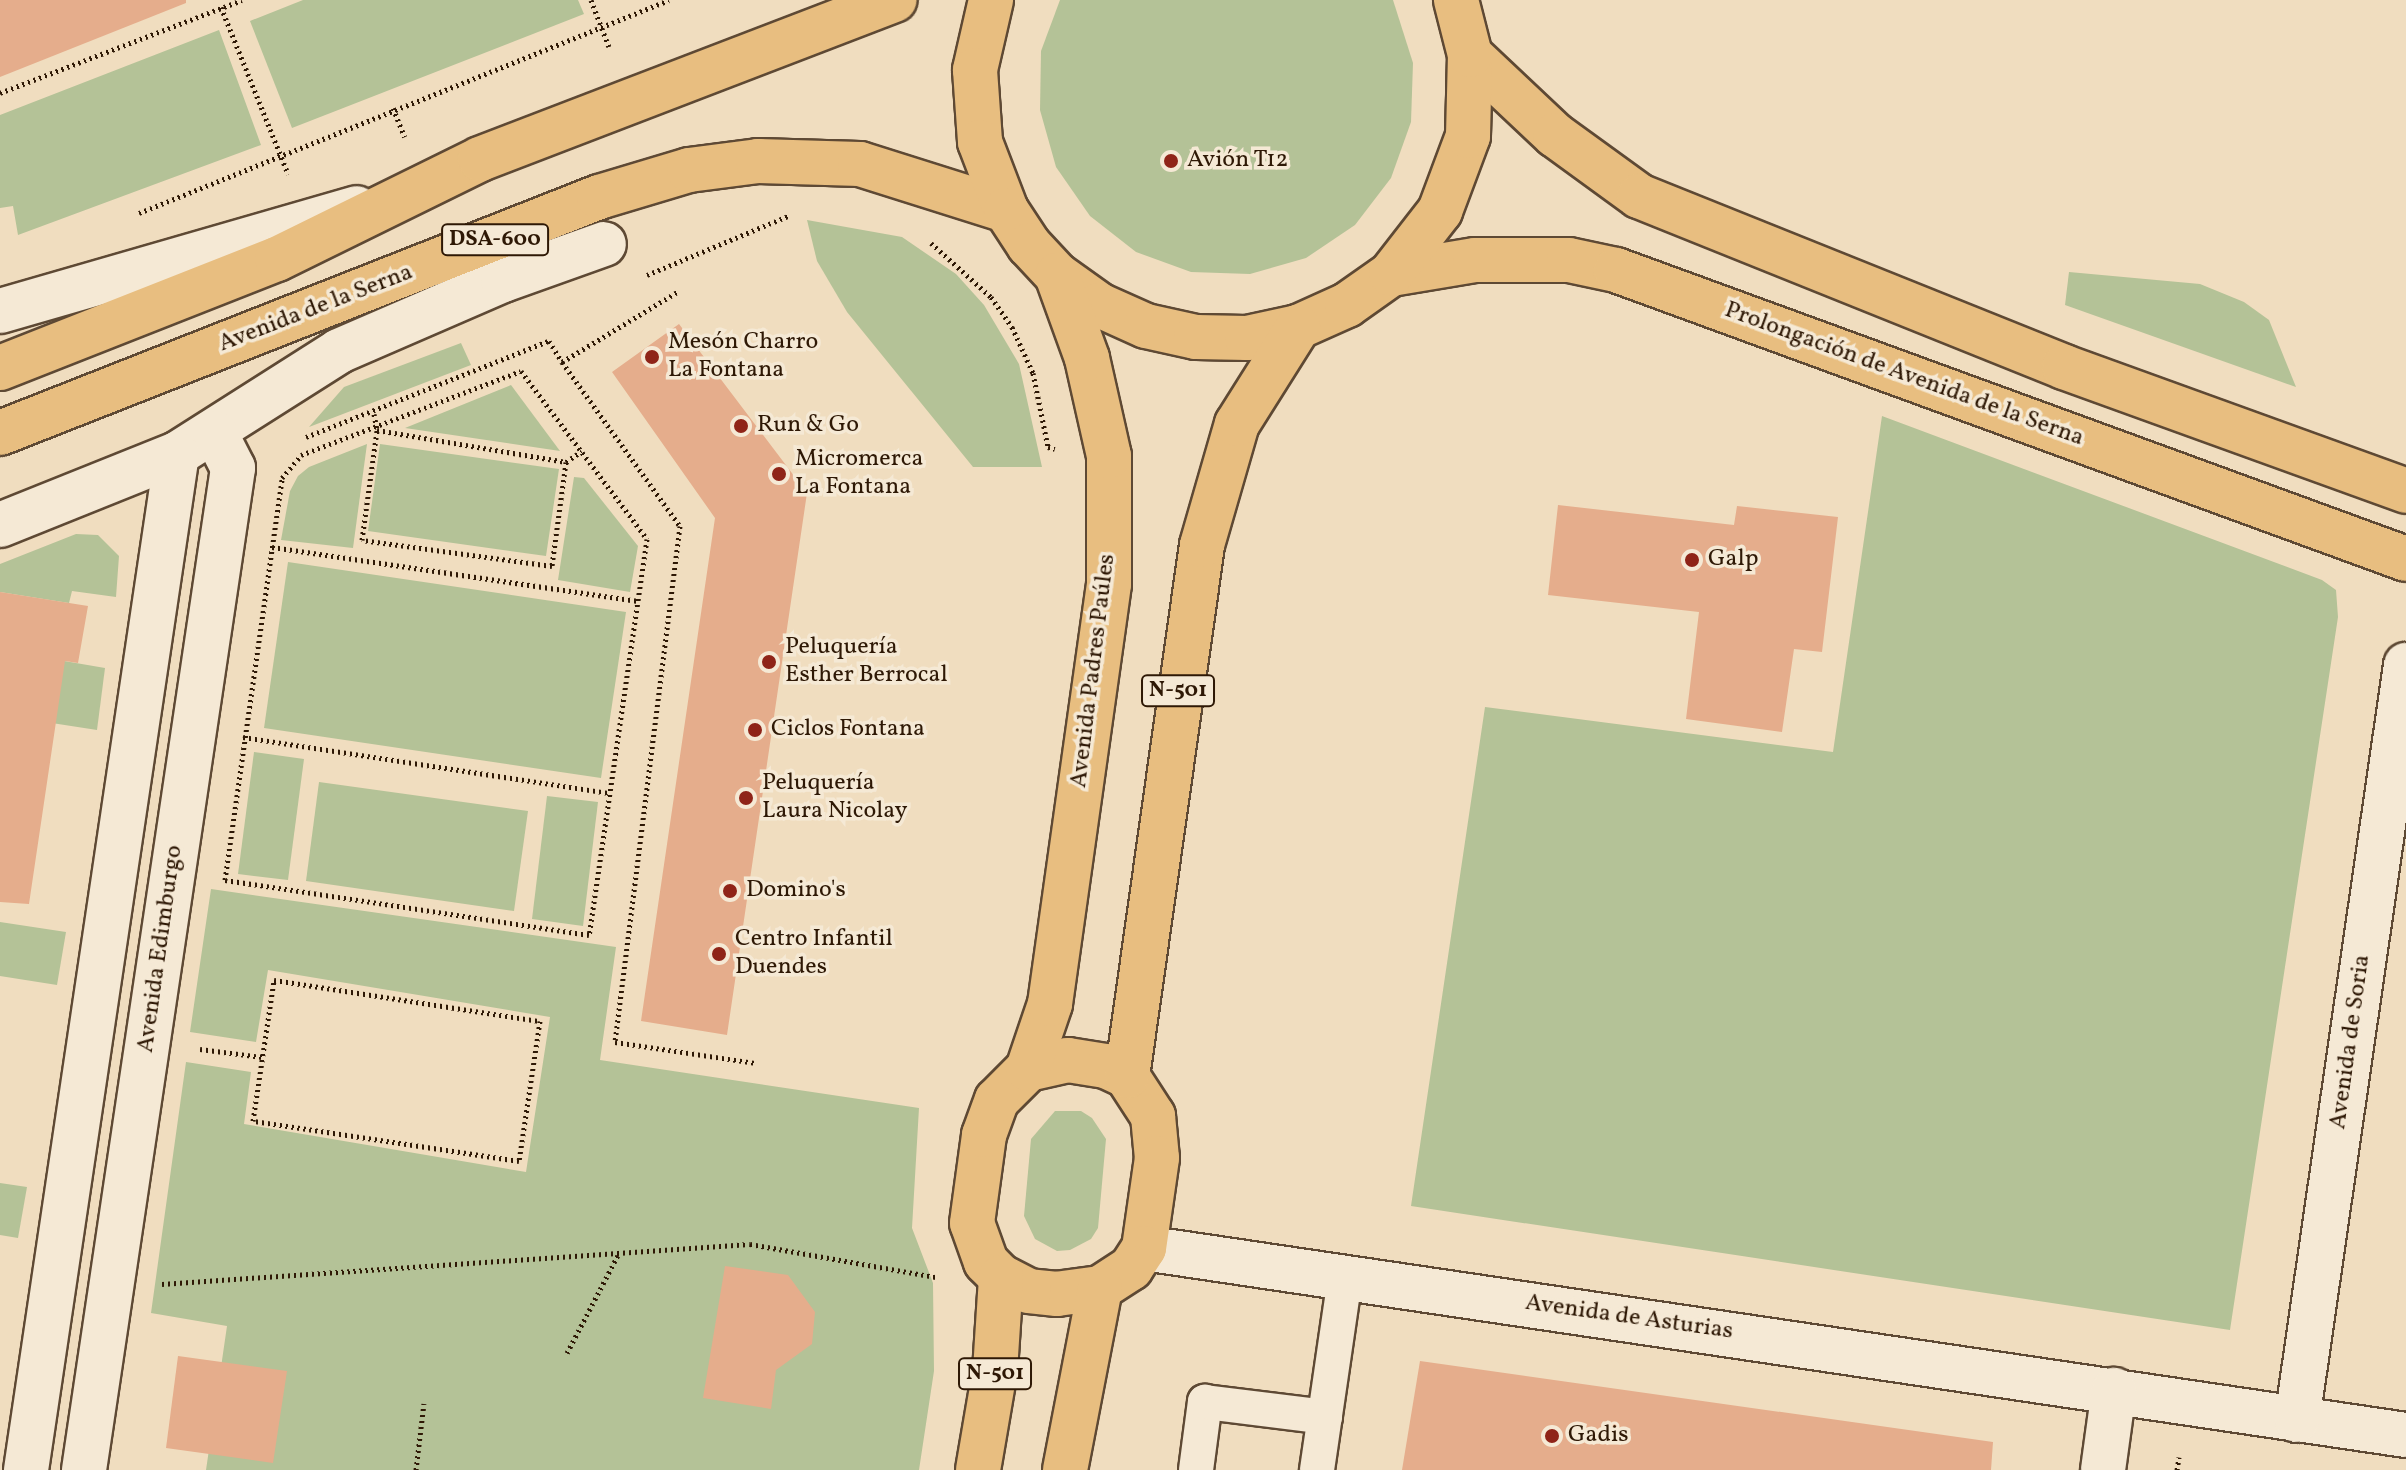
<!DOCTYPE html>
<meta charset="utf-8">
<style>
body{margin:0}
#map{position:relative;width:2406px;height:1470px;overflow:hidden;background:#f0ddbf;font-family:Vollkorn,serif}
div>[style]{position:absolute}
.green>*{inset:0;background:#b4c297}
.building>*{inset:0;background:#e5ad8c}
.path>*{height:5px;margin-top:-2.5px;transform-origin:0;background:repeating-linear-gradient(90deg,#2e1805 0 2px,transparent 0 6px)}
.roads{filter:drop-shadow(2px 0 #5e4934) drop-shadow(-2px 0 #5e4934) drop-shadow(0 2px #5e4934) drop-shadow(0 -2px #5e4934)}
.lane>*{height:34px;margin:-17px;padding:0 17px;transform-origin:17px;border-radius:17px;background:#f5e9d5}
.street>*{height:44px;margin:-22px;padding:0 22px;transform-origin:22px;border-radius:22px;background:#f5e9d5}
.primary>*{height:44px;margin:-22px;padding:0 22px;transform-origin:22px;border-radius:22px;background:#e8be80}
.highway>*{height:44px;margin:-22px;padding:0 22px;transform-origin:22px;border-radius:22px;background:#e8be80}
.dots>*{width:22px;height:22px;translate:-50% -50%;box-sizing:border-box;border:4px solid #f5e9d5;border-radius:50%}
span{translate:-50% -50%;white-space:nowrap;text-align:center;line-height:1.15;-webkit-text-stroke:7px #f5e9d5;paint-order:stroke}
.shield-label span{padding:2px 6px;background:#f5e9d5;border:2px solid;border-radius:6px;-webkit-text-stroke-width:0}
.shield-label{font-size:22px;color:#2e1805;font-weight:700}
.poi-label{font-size:24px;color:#2e1805}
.left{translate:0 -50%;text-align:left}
.street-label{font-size:24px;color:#2e1805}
</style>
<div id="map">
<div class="green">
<div style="clip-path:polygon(303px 0,578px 0,584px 14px,292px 128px,250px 21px)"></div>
<div style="clip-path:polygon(1060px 0,1393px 0,1413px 63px,1411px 122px,1391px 178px,1355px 225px,1306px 258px,1250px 274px,1191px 272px,1136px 252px,1090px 216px,1056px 167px,1040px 110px,1041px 51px)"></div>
<div style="clip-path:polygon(219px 30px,261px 145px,18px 235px,13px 206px,0 208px,0 115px)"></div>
<div style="clip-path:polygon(807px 220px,902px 237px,956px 274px,984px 305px,1019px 364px,1042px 467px,973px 467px,847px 312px,817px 261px)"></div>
<div style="clip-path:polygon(2069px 272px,2200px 284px,2244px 302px,2269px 320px,2296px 387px,2065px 305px)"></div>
<div style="clip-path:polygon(461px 343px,471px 365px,309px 427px,344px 387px)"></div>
<div style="clip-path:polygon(511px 385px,560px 451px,405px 428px)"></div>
<div style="clip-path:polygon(1882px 416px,2322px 580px,2336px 590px,2338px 617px,2230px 1330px,1411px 1206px,1485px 707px,1833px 752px)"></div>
<div style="clip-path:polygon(367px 444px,353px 548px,281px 540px,290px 491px,298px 476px,309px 467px)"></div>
<div style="clip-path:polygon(380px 444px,559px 469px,546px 556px,368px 531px)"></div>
<div style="clip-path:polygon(574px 477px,584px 478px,638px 546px,630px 592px,558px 580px)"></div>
<div style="clip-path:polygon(76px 534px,98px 535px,119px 556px,116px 597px,72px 591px,69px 603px,0 592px,0 564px)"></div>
<div style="clip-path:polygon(288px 562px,626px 612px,601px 778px,264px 728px)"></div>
<div style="clip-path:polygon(0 650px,105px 668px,97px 730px,0 715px)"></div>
<div style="clip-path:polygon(254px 752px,304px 759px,288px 880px,238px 874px)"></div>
<div style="clip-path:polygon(319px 782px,528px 811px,514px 911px,306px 881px)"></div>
<div style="clip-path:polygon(547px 796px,598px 802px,583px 926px,532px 919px)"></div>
<div style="clip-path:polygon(211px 889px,616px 947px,600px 1060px,919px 1108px,912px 1228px,933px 1283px,934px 1371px,919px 1470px,206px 1470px,227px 1326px,151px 1313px,186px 1062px,251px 1072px,244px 1124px,526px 1172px,550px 1017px,268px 970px,256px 1042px,190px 1032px)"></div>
<div style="clip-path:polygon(0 922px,66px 932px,57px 985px,0 976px)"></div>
<div style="clip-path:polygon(1055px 1111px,1081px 1111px,1092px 1118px,1106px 1139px,1098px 1228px,1091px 1239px,1070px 1250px,1057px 1251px,1035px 1239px,1024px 1216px,1031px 1139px)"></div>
<div style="clip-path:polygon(0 1183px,27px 1187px,18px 1238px,0 1235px)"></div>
</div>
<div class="building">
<div style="clip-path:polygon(0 0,186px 0,186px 3px,0 77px)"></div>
<div style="clip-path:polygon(679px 324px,807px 493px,727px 1035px,641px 1021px,715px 518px,612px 372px)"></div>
<div style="clip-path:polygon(1558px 505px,1734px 525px,1737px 506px,1838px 517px,1822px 652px,1794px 649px,1782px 732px,1686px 719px,1699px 612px,1548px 595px)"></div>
<div style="clip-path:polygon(0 592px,88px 606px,78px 663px,65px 661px,29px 904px,0 902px)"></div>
<div style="clip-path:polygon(725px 1266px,788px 1275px,815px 1312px,812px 1344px,776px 1370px,771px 1409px,703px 1398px)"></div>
<div style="clip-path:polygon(178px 1356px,287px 1371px,273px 1463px,166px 1448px)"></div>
<div style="clip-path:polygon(1420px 1361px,1993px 1442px,1991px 1470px,1402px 1470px)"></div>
</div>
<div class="path">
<div style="left:591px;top:0;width:50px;rotate:69deg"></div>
<div style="left:221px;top:7px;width:180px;rotate:68.1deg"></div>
<div style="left:0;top:93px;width:259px;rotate:-21deg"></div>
<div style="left:393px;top:108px;width:31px;rotate:68deg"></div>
<div style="left:139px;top:213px;width:571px;rotate:-21.89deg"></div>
<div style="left:931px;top:243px;width:81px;rotate:42deg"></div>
<div style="left:991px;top:297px;width:37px;rotate:55deg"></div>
<div style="left:1012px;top:327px;width:51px;rotate:65.5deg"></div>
<div style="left:1033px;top:373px;width:76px;rotate:78.5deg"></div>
<div style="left:1048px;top:447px;width:7px;rotate:16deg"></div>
<div style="left:647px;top:275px;width:153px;rotate:-22.7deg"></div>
<div style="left:562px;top:362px;width:202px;rotate:54.3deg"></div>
<div style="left:680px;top:526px;width:520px;rotate:97.18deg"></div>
<div style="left:615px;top:1042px;width:143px;rotate:8.5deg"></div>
<div style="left:521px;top:371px;width:210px;rotate:53.1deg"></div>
<div style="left:647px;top:539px;width:400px;rotate:98.3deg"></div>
<div style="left:589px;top:935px;width:368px;rotate:-171.4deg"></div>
<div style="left:225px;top:880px;width:406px;rotate:-81.9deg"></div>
<div style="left:282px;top:478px;width:30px;rotate:-50deg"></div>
<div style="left:301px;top:455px;width:235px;rotate:-20.9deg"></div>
<div style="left:374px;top:414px;width:16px;rotate:79deg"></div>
<div style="left:306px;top:437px;width:261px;rotate:-21.6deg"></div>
<div style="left:549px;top:341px;width:25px;rotate:58deg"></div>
<div style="left:562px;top:362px;width:137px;rotate:-31.3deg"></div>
<div style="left:566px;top:462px;width:105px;rotate:97.7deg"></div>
<div style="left:552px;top:566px;width:192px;rotate:-172.2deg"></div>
<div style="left:362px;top:540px;width:111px;rotate:-82.2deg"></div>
<div style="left:377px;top:430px;width:192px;rotate:9.6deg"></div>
<div style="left:566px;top:462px;width:19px;rotate:-35deg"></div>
<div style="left:272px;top:547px;width:370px;rotate:8.4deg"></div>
<div style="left:243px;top:737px;width:371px;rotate:8.7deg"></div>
<div style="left:274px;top:980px;width:269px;rotate:8.8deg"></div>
<div style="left:540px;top:1021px;width:142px;rotate:98.5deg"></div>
<div style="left:519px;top:1161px;width:269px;rotate:-171.4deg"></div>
<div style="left:253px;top:1121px;width:143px;rotate:-81.5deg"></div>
<div style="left:200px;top:1049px;width:63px;rotate:7.4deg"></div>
<div style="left:162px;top:1284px;width:589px;rotate:-3.89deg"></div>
<div style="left:750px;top:1244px;width:189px;rotate:10.1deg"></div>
<div style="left:567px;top:1353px;width:110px;rotate:-62.5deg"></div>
<div style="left:416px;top:1470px;width:67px;rotate:-83.2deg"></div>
<div style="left:2177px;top:1470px;width:13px;rotate:-81deg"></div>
</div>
<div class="roads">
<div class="lane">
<div style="left:1196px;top:1470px;width:69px;rotate:-82.5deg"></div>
<div style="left:1205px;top:1402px;width:121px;rotate:7.1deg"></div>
<div style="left:1317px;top:1470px;width:195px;rotate:-81.7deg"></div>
</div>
<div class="street">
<div style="left:0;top:311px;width:371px;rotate:-16.1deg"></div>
<div style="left:0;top:525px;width:191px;rotate:-21.9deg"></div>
<div style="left:177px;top:454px;width:192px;rotate:-32.4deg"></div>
<div style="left:339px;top:351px;width:179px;rotate:-23.4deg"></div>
<div style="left:503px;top:280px;width:107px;rotate:-19.6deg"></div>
<div style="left:1144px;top:1248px;width:1276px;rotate:8.43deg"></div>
<div style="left:2297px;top:1420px;width:763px;rotate:-81.78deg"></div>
<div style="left:26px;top:1470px;width:1027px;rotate:-81.55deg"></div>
<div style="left:84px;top:1470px;width:1013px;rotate:-81.54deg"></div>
<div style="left:233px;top:468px;width:39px;rotate:-117deg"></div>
<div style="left:2103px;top:1470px;width:81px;rotate:-82.2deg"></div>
</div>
<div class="primary">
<div style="left:1470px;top:55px;width:117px;rotate:43.3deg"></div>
<div style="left:1555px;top:135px;width:104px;rotate:36deg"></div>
<div style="left:1639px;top:196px;width:458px;rotate:21.9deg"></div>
<div style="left:2064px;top:367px;width:364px;rotate:19.9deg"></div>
<div style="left:1391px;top:274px;width:85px;rotate:-9.5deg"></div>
<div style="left:1475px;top:260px;width:94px"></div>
<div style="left:1569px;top:260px;width:48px;rotate:12deg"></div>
<div style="left:1616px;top:270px;width:841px;rotate:20.09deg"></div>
<div style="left:0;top:368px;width:298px;rotate:-21.5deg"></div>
<div style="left:277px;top:259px;width:226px;rotate:-26.2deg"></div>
<div style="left:480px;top:159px;width:444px;rotate:-21deg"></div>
<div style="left:0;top:433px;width:644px;rotate:-21.5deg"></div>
<div style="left:599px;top:197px;width:94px;rotate:-16.7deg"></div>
<div style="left:689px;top:170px;width:70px;rotate:-7.4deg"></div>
<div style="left:758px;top:161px;width:102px;rotate:1.7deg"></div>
<div style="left:860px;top:164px;width:153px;rotate:17.5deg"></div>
</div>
<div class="highway">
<div style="left:991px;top:0;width:72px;rotate:102.9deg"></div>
<div style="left:975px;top:70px;width:72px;rotate:86deg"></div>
<div style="left:980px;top:142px;width:73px;rotate:69.1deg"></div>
<div style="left:1006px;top:210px;width:42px;rotate:56.7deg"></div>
<div style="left:1029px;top:245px;width:41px;rotate:47deg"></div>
<div style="left:1057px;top:275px;width:52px;rotate:35.5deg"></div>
<div style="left:1099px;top:305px;width:51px;rotate:24.1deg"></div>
<div style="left:1146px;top:326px;width:51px;rotate:12.4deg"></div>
<div style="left:1196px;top:337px;width:51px;rotate:1.1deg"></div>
<div style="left:1247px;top:338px;width:52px;rotate:-12.2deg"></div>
<div style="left:1298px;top:327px;width:54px;rotate:-24.2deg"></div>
<div style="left:1347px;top:305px;width:54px;rotate:-35.2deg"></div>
<div style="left:1391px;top:274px;width:80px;rotate:-52.1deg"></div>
<div style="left:1440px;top:211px;width:80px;rotate:-69.5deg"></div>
<div style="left:1468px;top:136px;width:81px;rotate:-88.6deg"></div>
<div style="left:1470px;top:55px;width:57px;rotate:-104.3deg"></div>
<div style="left:1068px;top:1060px;width:38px;rotate:9deg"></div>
<div style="left:1106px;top:1066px;width:23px;rotate:25deg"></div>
<div style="left:1127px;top:1076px;width:48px;rotate:57deg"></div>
<div style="left:1153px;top:1116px;width:42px;rotate:84.6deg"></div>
<div style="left:1157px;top:1158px;width:91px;rotate:98.2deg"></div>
<div style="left:1144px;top:1248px;width:24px;rotate:123deg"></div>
<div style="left:1131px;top:1268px;width:37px;rotate:147deg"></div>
<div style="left:1100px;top:1288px;width:43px;rotate:172.1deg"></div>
<div style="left:1057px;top:1294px;width:28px;rotate:-174deg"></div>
<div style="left:1029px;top:1291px;width:31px;rotate:-153deg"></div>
<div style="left:1001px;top:1277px;width:21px;rotate:-135deg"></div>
<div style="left:986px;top:1262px;width:41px;rotate:-109.7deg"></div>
<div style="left:972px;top:1223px;width:89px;rotate:-82.2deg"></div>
<div style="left:984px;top:1135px;width:37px;rotate:-70deg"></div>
<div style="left:997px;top:1100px;width:44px;rotate:-45deg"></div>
<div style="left:1028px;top:1069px;width:41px;rotate:-12.7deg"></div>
<div style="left:1028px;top:1069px;width:69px;rotate:-71.3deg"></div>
<div style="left:1050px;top:1004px;width:424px;rotate:-82deg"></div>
<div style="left:1109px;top:584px;width:128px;rotate:-90deg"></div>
<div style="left:1109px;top:456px;width:100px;rotate:-102.7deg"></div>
<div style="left:1087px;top:358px;width:88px;rotate:-109.9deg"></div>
<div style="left:1127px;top:1076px;width:536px;rotate:-81.96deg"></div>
<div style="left:1202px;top:545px;width:126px;rotate:-73.9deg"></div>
<div style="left:1237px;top:424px;width:115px;rotate:-57.8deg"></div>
<div style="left:978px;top:1470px;width:100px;rotate:-80.3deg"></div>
<div style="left:995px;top:1371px;width:94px;rotate:-86.3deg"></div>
<div style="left:1065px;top:1470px;width:185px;rotate:-79.1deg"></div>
</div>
</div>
<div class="dots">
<div style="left:1171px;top:161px;background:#8f2418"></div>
<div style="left:652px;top:357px;background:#8f2418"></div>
<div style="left:741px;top:426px;background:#8f2418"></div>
<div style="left:779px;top:474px;background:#8f2418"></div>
<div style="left:1692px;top:560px;background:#8f2418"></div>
<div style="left:769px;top:662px;background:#8f2418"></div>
<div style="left:755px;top:730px;background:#8f2418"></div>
<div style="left:746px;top:798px;background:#8f2418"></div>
<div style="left:730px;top:891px;background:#8f2418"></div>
<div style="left:719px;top:954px;background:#8f2418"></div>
<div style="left:1552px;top:1436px;background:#8f2418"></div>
</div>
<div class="shield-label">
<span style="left:495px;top:240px">DSA-600</span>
<span style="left:1178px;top:691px">N-501</span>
<span style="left:995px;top:1374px">N-501</span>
</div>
<div class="poi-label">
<span class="left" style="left:1187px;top:161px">Avión T12</span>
<span class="left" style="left:668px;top:357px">Mesón Charro<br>La Fontana</span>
<span class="left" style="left:757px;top:426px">Run &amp; Go</span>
<span class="left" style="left:795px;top:474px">Micromerca<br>La Fontana</span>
<span class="left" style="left:1708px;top:560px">Galp</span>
<span class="left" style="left:785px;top:662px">Peluquería<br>Esther Berrocal</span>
<span class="left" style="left:771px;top:730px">Ciclos Fontana</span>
<span class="left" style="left:762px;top:798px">Peluquería<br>Laura Nicolay</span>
<span class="left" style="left:746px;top:891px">Domino's</span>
<span class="left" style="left:735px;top:954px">Centro Infantil<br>Duendes</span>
<span class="left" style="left:1568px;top:1436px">Gadis</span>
</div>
<div class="street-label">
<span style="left:316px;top:309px;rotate:-21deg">Avenida de la Serna</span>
<span style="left:1904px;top:375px;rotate:20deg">Prolongación de Avenida de la Serna</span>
<span style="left:1094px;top:671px;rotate:-83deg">Avenida Padres Paúles</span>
<span style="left:161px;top:949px;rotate:-82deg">Avenida Edimburgo</span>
<span style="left:2351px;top:1042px;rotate:-82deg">Avenida de Soria</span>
<span style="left:1629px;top:1318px;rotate:8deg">Avenida de Asturias</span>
</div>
</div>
